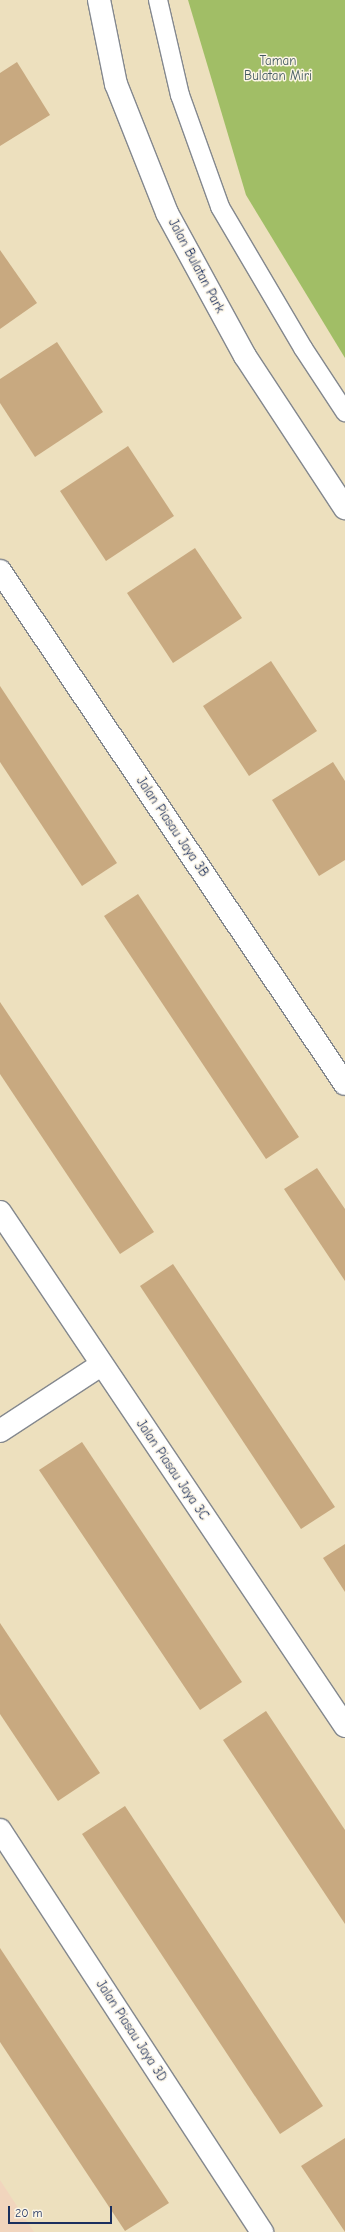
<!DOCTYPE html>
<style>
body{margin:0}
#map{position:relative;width:345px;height:2232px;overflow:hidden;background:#ede0be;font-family:"Comic Neue",sans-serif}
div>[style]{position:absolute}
.built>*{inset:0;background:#f1d5bd}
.green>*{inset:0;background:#a1be66}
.building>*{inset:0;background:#c8a980}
.roads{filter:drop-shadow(1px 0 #84888e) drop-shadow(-1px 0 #84888e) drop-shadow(0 1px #84888e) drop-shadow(0 -1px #84888e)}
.service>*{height:18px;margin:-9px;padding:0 9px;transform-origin:9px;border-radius:9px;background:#fff}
.minor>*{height:22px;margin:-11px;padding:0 11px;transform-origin:11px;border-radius:11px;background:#fff}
.tertiary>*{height:22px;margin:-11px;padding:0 11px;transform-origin:11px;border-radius:11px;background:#fff}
span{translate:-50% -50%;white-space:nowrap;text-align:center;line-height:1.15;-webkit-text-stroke:3px #fcf5e5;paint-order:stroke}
.park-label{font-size:13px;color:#435a60}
.street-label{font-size:13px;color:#1b2f5e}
.scale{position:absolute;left:8px;top:2206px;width:104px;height:18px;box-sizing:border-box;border:2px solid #1b2f5e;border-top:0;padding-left:5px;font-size:12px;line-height:14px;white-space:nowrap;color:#1b2f5e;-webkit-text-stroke:3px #fcf5e5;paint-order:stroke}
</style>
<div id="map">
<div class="built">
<div style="clip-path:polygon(0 2180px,34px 2232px,0 2232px)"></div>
</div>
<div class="green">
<div style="clip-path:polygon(188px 0,345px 0,345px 358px,246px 195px)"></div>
</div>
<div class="building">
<div style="clip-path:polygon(17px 62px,50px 115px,0 146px,0 73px)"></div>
<div style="clip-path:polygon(0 250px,37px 303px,0 329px)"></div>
<div style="clip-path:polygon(57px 342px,103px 412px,35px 457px,0 403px,0 379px)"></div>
<div style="clip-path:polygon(128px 446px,174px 516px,106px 561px,60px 491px)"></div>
<div style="clip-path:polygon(195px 548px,242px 618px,173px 663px,127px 593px)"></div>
<div style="clip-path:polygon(271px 661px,317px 731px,249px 776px,203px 706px)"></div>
<div style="clip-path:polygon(0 686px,117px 863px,82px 886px,0 762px)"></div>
<div style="clip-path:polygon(333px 762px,345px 781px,345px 860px,319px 876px,272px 800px)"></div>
<div style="clip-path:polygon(138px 894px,299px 1137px,266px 1159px,104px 916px)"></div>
<div style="clip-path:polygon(0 1002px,154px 1232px,120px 1254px,0 1074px)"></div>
<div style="clip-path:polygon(317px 1168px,345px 1209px,345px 1281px,284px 1189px)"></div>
<div style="clip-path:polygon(173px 1264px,335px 1507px,301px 1529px,140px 1286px)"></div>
<div style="clip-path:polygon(82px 1442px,242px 1682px,200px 1710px,39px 1470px)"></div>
<div style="clip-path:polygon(345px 1544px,345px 1592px,323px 1558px)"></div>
<div style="clip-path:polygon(0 1623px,100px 1773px,58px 1801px,0 1714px)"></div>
<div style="clip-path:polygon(266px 1711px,345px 1830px,345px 1924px,223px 1740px)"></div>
<div style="clip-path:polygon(125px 1806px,323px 2106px,280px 2134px,82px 1834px)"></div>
<div style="clip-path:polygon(0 1948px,169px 2203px,125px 2231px,0 2042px)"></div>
<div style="clip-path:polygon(345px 2138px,345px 2232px,301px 2166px)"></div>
</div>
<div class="roads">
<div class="service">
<div style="left:158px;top:0;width:98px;rotate:77deg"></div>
<div style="left:180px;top:95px;width:119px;rotate:70.3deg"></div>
<div style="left:220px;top:207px;width:164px;rotate:59.5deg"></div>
<div style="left:303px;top:348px;width:77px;rotate:56.7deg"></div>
</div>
<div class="minor">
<div style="left:0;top:571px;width:618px;rotate:56.08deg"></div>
<div style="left:0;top:1212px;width:619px;rotate:56.13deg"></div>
<div style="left:0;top:1431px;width:121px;rotate:-33.2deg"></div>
<div style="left:0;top:1830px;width:480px;rotate:56.9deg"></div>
</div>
<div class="tertiary">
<div style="left:99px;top:0;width:86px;rotate:78.6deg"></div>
<div style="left:116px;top:84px;width:139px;rotate:68.4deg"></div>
<div style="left:167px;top:213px;width:163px;rotate:61.4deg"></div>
<div style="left:245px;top:356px;width:182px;rotate:56.7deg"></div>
</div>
</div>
<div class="park-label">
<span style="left:278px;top:69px">Taman<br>Bulatan Miri</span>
</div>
<div class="street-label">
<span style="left:196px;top:266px;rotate:62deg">Jalan Bulatan Park</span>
<span style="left:172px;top:827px;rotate:56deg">Jalan Piasau Jaya 3B</span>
<span style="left:172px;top:1470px;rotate:56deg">Jalan Piasau Jaya 3C</span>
<span style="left:131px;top:2031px;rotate:57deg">Jalan Piasau Jaya 3D</span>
</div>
<div class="scale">20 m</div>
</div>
